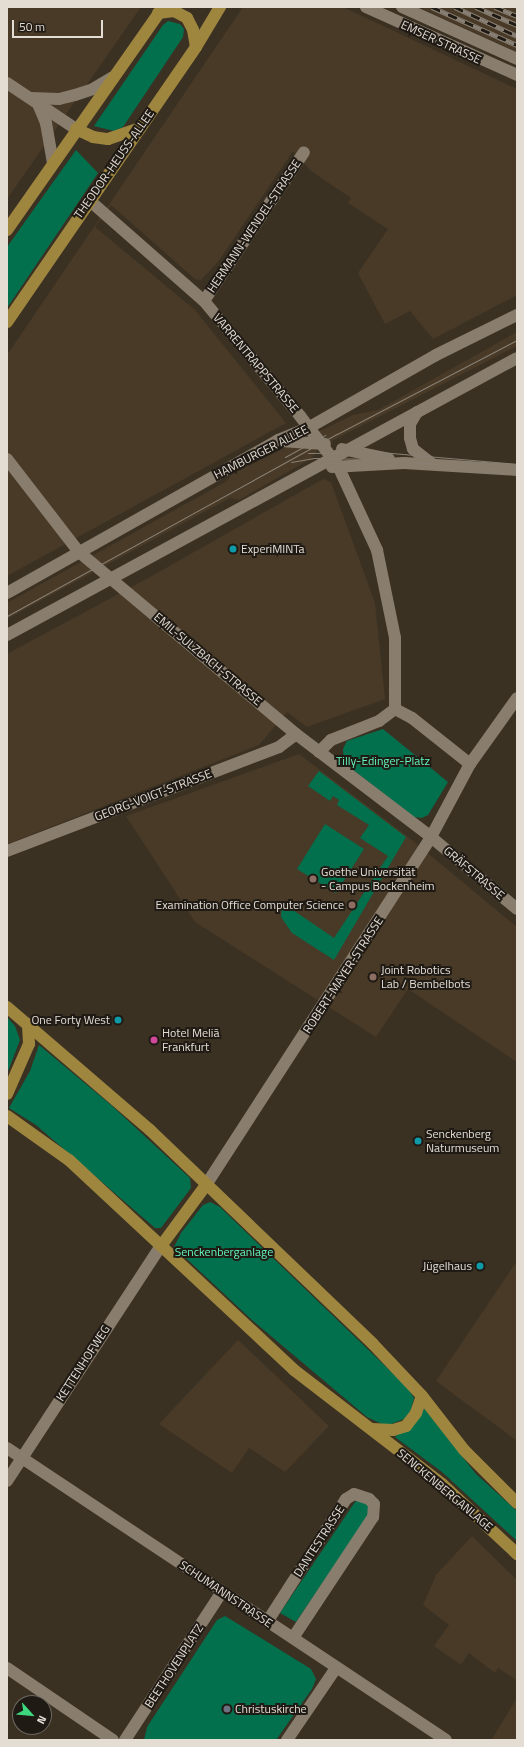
<!DOCTYPE html>
<meta charset="utf-8">
<style>
body{margin:0}
#map{position:relative;width:524px;height:1747px;overflow:hidden;background:#3b3123;font-family:"Titillium Web",sans-serif}
div>[style]{position:absolute}
.built>*{inset:0;background:#483a26}
.green>*{inset:0;background:#026f4d}
.minor>*{height:12px;margin:-6px;padding:0 6px;transform-origin:6px;border-radius:6px;background:#897d6d}
.major>*{height:12px;margin:-6px;padding:0 6px;transform-origin:6px;border-radius:6px;background:#9e863f}
.tram>*{height:1px;margin:-0.5px;padding:0 0.5px;transform-origin:0.5px;border-radius:0.5px;background:#898075}
.rail>*{height:4.5px;margin-top:-2.25px;transform-origin:0;background:repeating-linear-gradient(90deg,#1f1a14 0 9px,#898075 0 18px);box-sizing:border-box;border-block:1px solid #898075}
.dots>*{width:11px;height:11px;translate:-50% -50%;box-sizing:border-box;border:2px solid #1f1a14;border-radius:50%}
span{translate:-50% -50%;white-space:nowrap;text-align:center;line-height:1.15;-webkit-text-stroke:4px #1f1a14;paint-order:stroke}
.street-label{font-size:12px;color:#e3ddd4}
.poi-label{font-size:12px;color:#e3ddd4}
.left{translate:0 -50%;text-align:left}
.right{translate:-100% -50%;text-align:right}
.park-label{font-size:12px;color:#64f7bc}
.frame{position:absolute;inset:0;border:8px solid #e3ddd4;pointer-events:none}
.north{position:absolute;left:12px;top:1695px;width:40px;height:40px;box-sizing:border-box;background:#1f1a14;border:1px solid #6d6861;border-radius:50%;rotate:117deg;font-size:11px;font-weight:700;line-height:16px;text-align:center;color:#e3ddd4}
.north::after{content:'';display:block;margin:auto;width:14px;height:18px;background:#3dd77e;clip-path:polygon(50% 0,100% 100%,50% 72%,0 100%)}
.scale{position:absolute;left:12px;top:20px;width:91px;height:18px;box-sizing:border-box;border:2px solid #e3ddd4;border-top:0;padding-left:5px;font-size:12px;line-height:14px;white-space:nowrap;color:#e3ddd4;-webkit-text-stroke:3px #1f1a14;paint-order:stroke}
</style>
<div id="map">
<div class="built">
<div style="clip-path:polygon(7px 7px,141px 7px,7px 199px)"></div>
<div style="clip-path:polygon(243px 7px,343px 7px,517px 89px,517px 295px,433px 339px,410px 311px,385px 324px,358px 273px,388px 229px,348px 203px,351px 198px,311px 171px,293px 151px,218px 262px,201px 280px,195px 279px,111px 205px,95px 227px,195px 310px,286px 423px,7px 576px,7px 355px)"></div>
<div style="clip-path:polygon(419px 7px,517px 7px,517px 52px,438px 16px)"></div>
<div style="clip-path:polygon(517px 332px,517px 346px,318px 448px,312px 458px,239px 500px,230px 498px,7px 619px,7px 603px,227px 481px,232px 474px,353px 415px,378px 410px)"></div>
<div style="clip-path:polygon(323px 479px,331px 482px,375px 603px,385px 699px,307px 727px,287px 712px,259px 745px,7px 844px,7px 654px,150px 577px)"></div>
<div style="clip-path:polygon(299px 754px,407px 836px,517px 927px,517px 1062px,408px 989px,376px 1037px,195px 922px,126px 816px)"></div>
<div style="clip-path:polygon(517px 1261px,517px 1441px,436px 1381px)"></div>
<div style="clip-path:polygon(238px 1340px,329px 1426px,285px 1472px,249px 1448px,232px 1473px,159px 1424px)"></div>
<div style="clip-path:polygon(472px 1536px,517px 1580px,517px 1680px,498px 1668px,495px 1673px,469px 1653px,461px 1665px,434px 1646px,449px 1625px,423px 1605px,436px 1575px)"></div>
<div style="clip-path:polygon(517px 1698px,517px 1740px,494px 1740px,492px 1739px)"></div>
</div>
<div class="green">
<div style="clip-path:polygon(168px 21px,180px 24px,184px 29px,183px 37px,123px 127px,114px 131px,94px 126px,163px 25px)"></div>
<div style="clip-path:polygon(76px 150px,98px 173px,7px 308px,7px 247px)"></div>
<div style="clip-path:polygon(383px 729px,448px 782px,428px 815px,422px 818px,414px 817px,344px 763px,343px 749px,347px 741px)"></div>
<div style="clip-path:polygon(319px 771px,406px 837px,334px 960px,292px 933px,281px 917px,282px 906px,287px 906px,334px 938px,388px 856px,360px 838px,369px 825px,337px 805px,339px 800px,333px 796px,330px 801px,308px 786px)"></div>
<div style="clip-path:polygon(325px 824px,364px 849px,336px 893px,297px 869px)"></div>
<div style="clip-path:polygon(7px 1017px,15px 1026px,20px 1040px,7px 1074px)"></div>
<div style="clip-path:polygon(39px 1045px,111px 1105px,190px 1178px,191px 1188px,161px 1228px,155px 1228px,36px 1125px,9px 1108px,30px 1071px)"></div>
<div style="clip-path:polygon(210px 1202px,220px 1207px,407px 1387px,414px 1398px,409px 1417px,386px 1426px,367px 1417px,252px 1320px,174px 1247px,181px 1233px,203px 1205px)"></div>
<div style="clip-path:polygon(424px 1408px,476px 1474px,517px 1511px,517px 1541px,442px 1472px,395px 1437px)"></div>
<div style="clip-path:polygon(360px 1499px,364px 1500px,372px 1510px,296px 1622px,280px 1613px,355px 1502px)"></div>
<div style="clip-path:polygon(225px 1616px,311px 1669px,316px 1679px,312px 1689px,276px 1740px,144px 1740px,147px 1727px,217px 1620px)"></div>
</div>
<div class="minor">
<div style="left:366px;top:7px;width:166px;rotate:24.2deg"></div>
<div style="left:402px;top:7px;width:126px;rotate:24.3deg"></div>
<div style="left:7px;top:83px;width:83px;rotate:33.7deg"></div>
<div style="left:31px;top:98px;width:28px;rotate:2deg"></div>
<div style="left:59px;top:99px;width:16px;rotate:-14deg"></div>
<div style="left:75px;top:95px;width:19px;rotate:-18deg"></div>
<div style="left:93px;top:89px;width:23px;rotate:-31deg"></div>
<div style="left:38px;top:104px;width:21px;rotate:67deg"></div>
<div style="left:46px;top:123px;width:41px;rotate:80.1deg"></div>
<div style="left:89px;top:200px;width:153px;rotate:41.3deg"></div>
<div style="left:204px;top:301px;width:150px;rotate:50.1deg"></div>
<div style="left:300px;top:416px;width:63px;rotate:52.8deg"></div>
<div style="left:338px;top:466px;width:93px;rotate:65.1deg"></div>
<div style="left:377px;top:550px;width:90px;rotate:78.4deg"></div>
<div style="left:395px;top:638px;width:71px;rotate:90deg"></div>
<div style="left:395px;top:709px;width:20px;rotate:143deg"></div>
<div style="left:379px;top:721px;width:52px;rotate:158.4deg"></div>
<div style="left:331px;top:740px;width:17px;rotate:135deg"></div>
<div style="left:204px;top:301px;width:179px;rotate:-56.1deg"></div>
<div style="left:417px;top:412px;width:14px;rotate:120deg"></div>
<div style="left:410px;top:424px;width:14px;rotate:90deg"></div>
<div style="left:410px;top:438px;width:11px;rotate:75deg"></div>
<div style="left:413px;top:449px;width:24px;rotate:38deg"></div>
<div style="left:281px;top:441px;width:44px;rotate:3.9deg"></div>
<div style="left:342px;top:449px;width:48px;rotate:12deg"></div>
<div style="left:7px;top:459px;width:118px;rotate:52.3deg"></div>
<div style="left:79px;top:552px;width:283px;rotate:40deg"></div>
<div style="left:296px;top:734px;width:170px;rotate:37.3deg"></div>
<div style="left:431px;top:837px;width:112px;rotate:39.9deg"></div>
<div style="left:332px;top:467px;width:72px;rotate:-3.2deg"></div>
<div style="left:404px;top:463px;width:113px;rotate:3.5deg"></div>
<div style="left:7px;top:593px;width:311px;rotate:-29.4deg"></div>
<div style="left:278px;top:440px;width:32px;rotate:-22deg"></div>
<div style="left:308px;top:428px;width:147px;rotate:-29.7deg"></div>
<div style="left:436px;top:355px;width:90px;rotate:-26.3deg"></div>
<div style="left:7px;top:635px;width:580px;rotate:-28.51deg"></div>
<div style="left:395px;top:709px;width:19px;rotate:28deg"></div>
<div style="left:412px;top:718px;width:74px;rotate:38.4deg"></div>
<div style="left:7px;top:851px;width:291px;rotate:-20.9deg"></div>
<div style="left:279px;top:747px;width:21px;rotate:-37deg"></div>
<div style="left:206px;top:1185px;width:414px;rotate:-57.1deg"></div>
<div style="left:431px;top:837px;width:83px;rotate:-61.9deg"></div>
<div style="left:470px;top:764px;width:81px;rotate:-54.5deg"></div>
<div style="left:7px;top:1448px;width:527px;rotate:33.63deg"></div>
<div style="left:7px;top:1481px;width:281px;rotate:-56.8deg"></div>
<div style="left:267px;top:1622px;width:146px;rotate:-57.3deg"></div>
<div style="left:346px;top:1499px;width:9px;rotate:-32deg"></div>
<div style="left:354px;top:1494px;width:16px;rotate:18deg"></div>
<div style="left:369px;top:1499px;width:7px;rotate:45deg"></div>
<div style="left:374px;top:1504px;width:13px;rotate:94deg"></div>
<div style="left:373px;top:1517px;width:145px;rotate:123.5deg"></div>
<div style="left:7px;top:1668px;width:128px;rotate:34.2deg"></div>
<div style="left:125px;top:1740px;width:177px;rotate:-56.8deg"></div>
<div style="left:287px;top:1740px;width:87px;rotate:-55.8deg"></div>
</div>
<div class="major">
<div style="left:158px;top:13px;width:16px;rotate:-7deg"></div>
<div style="left:174px;top:11px;width:15px;rotate:28deg"></div>
<div style="left:187px;top:18px;width:13px;rotate:63deg"></div>
<div style="left:193px;top:30px;width:17px;rotate:80deg"></div>
<div style="left:76px;top:129px;width:19px;rotate:25deg"></div>
<div style="left:93px;top:137px;width:15px;rotate:8deg"></div>
<div style="left:108px;top:139px;width:31px;rotate:-19deg"></div>
<div style="left:7px;top:230px;width:272px;rotate:-55deg"></div>
<div style="left:7px;top:322px;width:334px;rotate:-55.5deg"></div>
<div style="left:196px;top:47px;width:47px;rotate:-59deg"></div>
<div style="left:7px;top:1007px;width:189px;rotate:40.7deg"></div>
<div style="left:150px;top:1130px;width:309px;rotate:43.8deg"></div>
<div style="left:373px;top:1344px;width:71px;rotate:46.7deg"></div>
<div style="left:422px;top:1396px;width:68px;rotate:52.1deg"></div>
<div style="left:464px;top:1450px;width:75px;rotate:45deg"></div>
<div style="left:7px;top:1094px;width:55px;rotate:-66.3deg"></div>
<div style="left:29px;top:1044px;width:20px;rotate:-93deg"></div>
<div style="left:7px;top:1116px;width:76px;rotate:35.4deg"></div>
<div style="left:69px;top:1160px;width:308px;rotate:43deg"></div>
<div style="left:294px;top:1370px;width:187px;rotate:37.6deg"></div>
<div style="left:442px;top:1484px;width:103px;rotate:43deg"></div>
<div style="left:161px;top:1246px;width:76px;rotate:-53.6deg"></div>
<div style="left:372px;top:1429px;width:21px;rotate:3deg"></div>
<div style="left:393px;top:1430px;width:14px;rotate:-17deg"></div>
<div style="left:406px;top:1426px;width:16px;rotate:-52deg"></div>
<div style="left:416px;top:1413px;width:18px;rotate:-71deg"></div>
</div>
<div class="tram">
<div style="left:308px;top:453px;width:72px;rotate:-0.8deg"></div>
<div style="left:380px;top:452px;width:138px;rotate:5deg"></div>
<div style="left:285px;top:457px;width:46px;rotate:-28.8deg"></div>
<div style="left:291px;top:462px;width:22px;rotate:-10deg"></div>
<div style="left:313px;top:458px;width:66px;rotate:0.9deg"></div>
<div style="left:379px;top:459px;width:139px;rotate:5deg"></div>
<div style="left:7px;top:616px;width:377px;rotate:-28.9deg"></div>
<div style="left:337px;top:434px;width:203px;rotate:-27.6deg"></div>
</div>
<div class="rail">
<div style="left:432px;top:7px;width:93px;rotate:24.1deg"></div>
<div style="left:455px;top:7px;width:68px;rotate:25.1deg"></div>
<div style="left:476px;top:7px;width:45px;rotate:23.7deg"></div>
<div style="left:495px;top:7px;width:24px;rotate:22deg"></div>
</div>
<div class="dots">
<div style="left:233px;top:549px;background:#0f9aa8"></div>
<div style="left:313px;top:879px;background:#8d6e63"></div>
<div style="left:352px;top:905px;background:#8d6e63"></div>
<div style="left:373px;top:977px;background:#8d6e63"></div>
<div style="left:118px;top:1020px;background:#0f9aa8"></div>
<div style="left:154px;top:1040px;background:#d1479c"></div>
<div style="left:418px;top:1141px;background:#0f9aa8"></div>
<div style="left:480px;top:1266px;background:#0f9aa8"></div>
<div style="left:227px;top:1709px;background:#6b7280"></div>
</div>
<div class="street-label">
<span style="left:441px;top:42px;rotate:25deg">EMSER STRASSE</span>
<span style="left:114px;top:164px;rotate:-55deg">THEODOR-HEUSS-ALLEE</span>
<span style="left:254px;top:226px;rotate:-56deg">HERMANN-WENDEL-STRASSE</span>
<span style="left:256px;top:363px;rotate:50deg">VARRENTRAPPSTRASSE</span>
<span style="left:261px;top:452px;rotate:-27deg">HAMBURGER ALLEE</span>
<span style="left:208px;top:659px;rotate:40deg">EMIL-SULZBACH-STRASSE</span>
<span style="left:153px;top:795px;rotate:-21deg">GEORG-VOIGT-STRASSE</span>
<span style="left:474px;top:873px;rotate:40deg">GRÄFSTRASSE</span>
<span style="left:343px;top:975px;rotate:-57deg">ROBERT-MAYER-STRASSE</span>
<span style="left:83px;top:1363px;rotate:-57deg">KETTENHOFWEG</span>
<span style="left:445px;top:1490px;rotate:40deg">SENCKENBERGANLAGE</span>
<span style="left:319px;top:1541px;rotate:-57deg">DANTESTRASSE</span>
<span style="left:226px;top:1594px;rotate:34deg">SCHUMANNSTRASSE</span>
<span style="left:174px;top:1666px;rotate:-57deg">BEETHOVENPLATZ</span>
</div>
<div class="poi-label">
<span class="left" style="left:241px;top:549px">ExperiMINTa</span>
<span class="left" style="left:321px;top:879px">Goethe Universität<br>- Campus Bockenheim</span>
<span class="right" style="left:344px;top:905px">Examination Office Computer Science</span>
<span class="left" style="left:381px;top:977px">Joint Robotics<br>Lab / Bembelbots</span>
<span class="right" style="left:110px;top:1020px">One Forty West</span>
<span class="left" style="left:162px;top:1040px">Hotel Meliã<br>Frankfurt</span>
<span class="left" style="left:426px;top:1141px">Senckenberg<br>Naturmuseum</span>
<span class="right" style="left:472px;top:1266px">Jügelhaus</span>
<span class="left" style="left:235px;top:1709px">Christuskirche</span>
</div>
<div class="park-label">
<span style="left:383px;top:761px">Tilly-Edinger-Platz</span>
<span style="left:224px;top:1252px">Senckenberganlage</span>
</div>
<div class="frame"></div>
<div class="north">N</div>
<div class="scale">50 m</div>
</div>
